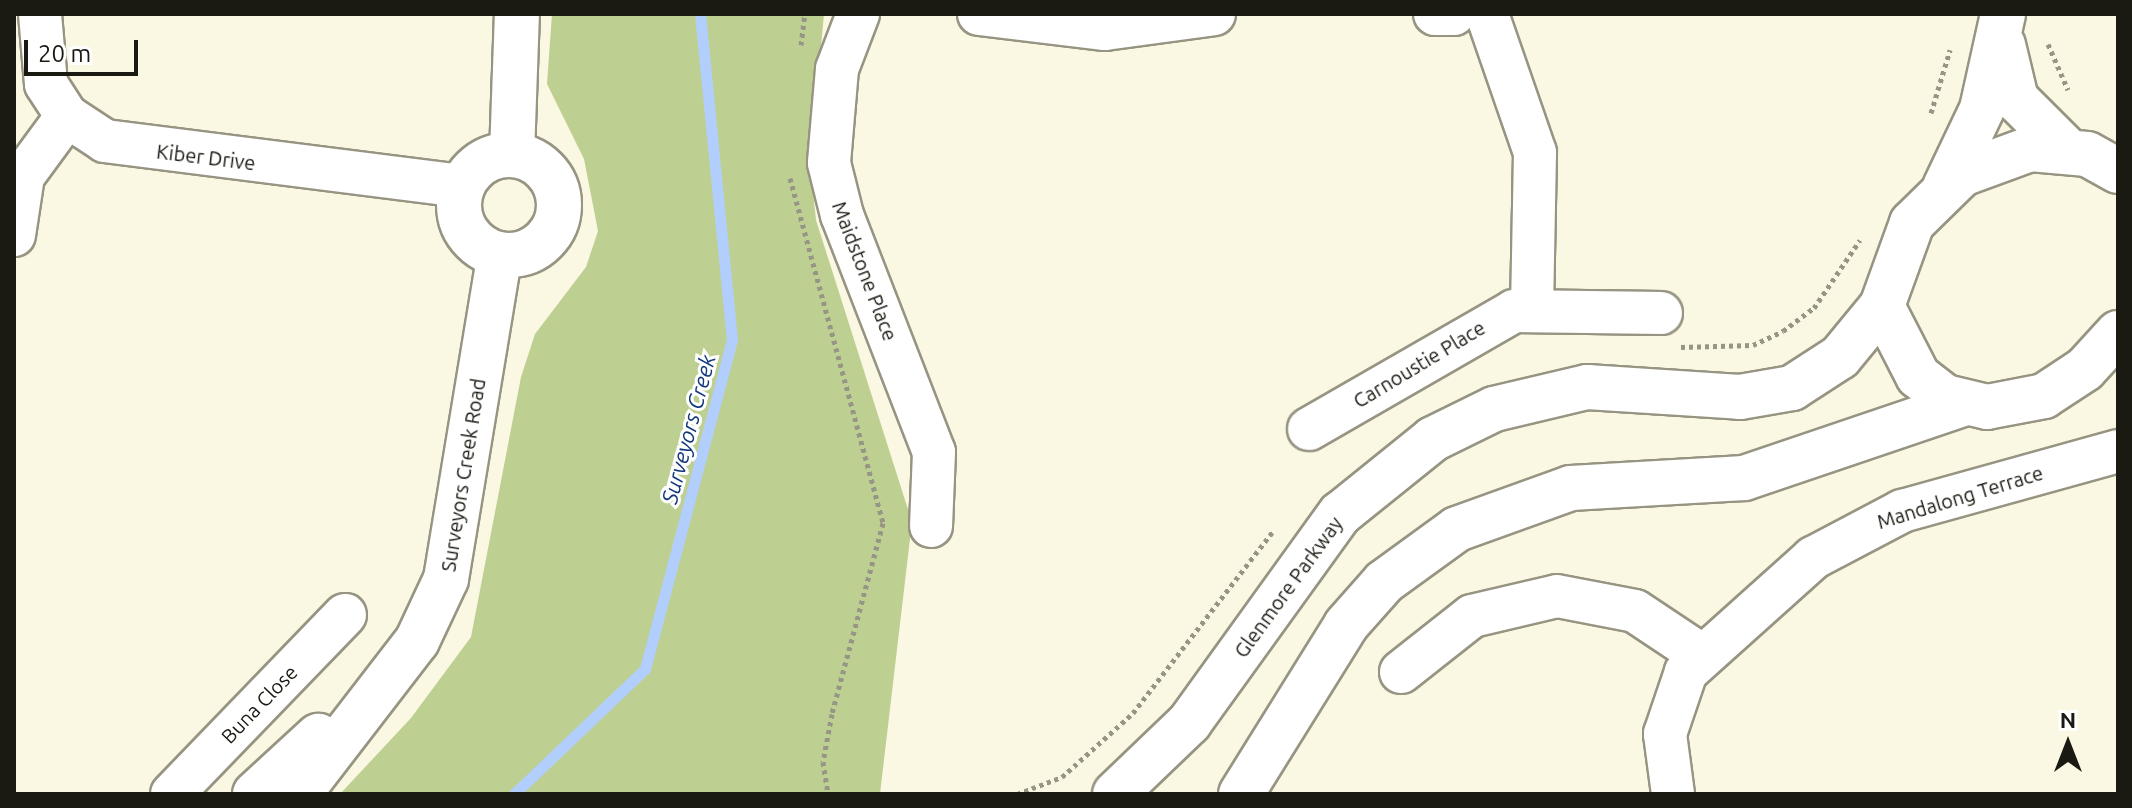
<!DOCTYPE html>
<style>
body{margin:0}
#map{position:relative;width:2132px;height:808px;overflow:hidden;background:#faf7e3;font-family:Ubuntu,sans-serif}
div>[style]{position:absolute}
.green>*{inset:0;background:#bdd092}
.stream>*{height:11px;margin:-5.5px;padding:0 5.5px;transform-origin:5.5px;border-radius:5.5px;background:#b1cefd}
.path>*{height:5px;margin-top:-2.5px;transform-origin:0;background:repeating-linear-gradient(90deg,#979586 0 4px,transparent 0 8px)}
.roads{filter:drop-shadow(2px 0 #979482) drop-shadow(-2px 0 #979482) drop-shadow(0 2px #979482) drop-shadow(0 -2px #979482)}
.minor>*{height:42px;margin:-21px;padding:0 21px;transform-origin:21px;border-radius:21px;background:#fff}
.tertiary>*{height:44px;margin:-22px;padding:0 22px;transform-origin:22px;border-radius:22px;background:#fff}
.tertiary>.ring{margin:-22px;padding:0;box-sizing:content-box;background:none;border:44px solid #fff;border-radius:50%}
.secondary>*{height:44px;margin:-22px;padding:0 22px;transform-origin:22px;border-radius:22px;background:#fff}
span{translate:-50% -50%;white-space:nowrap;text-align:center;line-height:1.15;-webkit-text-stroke:6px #fff;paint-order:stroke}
.street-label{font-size:20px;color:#1a1912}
.water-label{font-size:22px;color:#13397c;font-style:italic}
.frame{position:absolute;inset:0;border:16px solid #1a1912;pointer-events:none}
.north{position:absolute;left:2028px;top:704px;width:80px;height:80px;-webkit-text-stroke:6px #fff;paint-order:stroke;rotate:0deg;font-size:22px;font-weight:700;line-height:32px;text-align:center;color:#1a1912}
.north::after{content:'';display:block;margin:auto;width:28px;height:36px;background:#1a1912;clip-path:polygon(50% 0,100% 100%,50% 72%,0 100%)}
.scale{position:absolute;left:24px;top:40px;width:114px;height:36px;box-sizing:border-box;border:4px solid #1a1912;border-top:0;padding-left:10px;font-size:24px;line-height:28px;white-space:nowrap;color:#1a1912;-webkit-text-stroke:6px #fff;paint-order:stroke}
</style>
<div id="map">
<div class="green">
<div style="clip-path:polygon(552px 14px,824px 14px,810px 163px,816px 220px,912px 522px,880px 794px,340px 794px,411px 718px,471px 637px,521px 377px,535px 334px,586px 267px,598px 231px,584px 159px,547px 84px)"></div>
</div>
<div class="stream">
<div style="left:514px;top:794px;width:181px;rotate:-43.7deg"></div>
<div style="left:645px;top:669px;width:340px;rotate:-75.2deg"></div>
<div style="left:732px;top:340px;width:328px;rotate:-95.6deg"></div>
</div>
<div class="path">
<div style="left:2048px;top:44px;width:50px;rotate:66.5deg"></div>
<div style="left:801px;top:45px;width:31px;rotate:-83deg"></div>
<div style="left:1931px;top:113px;width:66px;rotate:-73.2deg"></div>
<div style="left:790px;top:178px;width:357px;rotate:74.9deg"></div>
<div style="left:883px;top:523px;width:198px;rotate:105deg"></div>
<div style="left:832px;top:714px;width:49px;rotate:100.6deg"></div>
<div style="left:823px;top:762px;width:32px;rotate:81deg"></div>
<div style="left:1681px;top:347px;width:72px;rotate:-1.6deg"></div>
<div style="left:1753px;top:345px;width:33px;rotate:-25deg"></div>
<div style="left:1783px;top:331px;width:39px;rotate:-37deg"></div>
<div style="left:1814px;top:308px;width:82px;rotate:-55.9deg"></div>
<div style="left:1017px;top:794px;width:48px;rotate:-20.7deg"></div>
<div style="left:1062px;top:777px;width:96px;rotate:-42deg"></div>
<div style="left:1133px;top:713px;width:231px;rotate:-52.4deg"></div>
</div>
<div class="roads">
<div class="minor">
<div style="left:40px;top:14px;width:70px;rotate:85.1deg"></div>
<div style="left:46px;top:84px;width:38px;rotate:57deg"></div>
<div style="left:67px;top:116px;width:45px;rotate:33.3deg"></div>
<div style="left:105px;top:141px;width:361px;rotate:7.2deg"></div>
<div style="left:858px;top:14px;width:59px;rotate:110.9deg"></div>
<div style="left:837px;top:69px;width:94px;rotate:94.9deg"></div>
<div style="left:829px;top:163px;width:54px;rotate:76deg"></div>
<div style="left:842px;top:215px;width:254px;rotate:68.8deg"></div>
<div style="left:934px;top:452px;width:74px;rotate:92.3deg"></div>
<div style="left:979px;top:14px;width:127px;rotate:6.8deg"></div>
<div style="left:1105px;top:29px;width:110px;rotate:-7.8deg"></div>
<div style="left:1435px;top:14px;width:19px"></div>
<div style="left:1487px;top:14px;width:147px;rotate:70.9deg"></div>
<div style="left:1535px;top:153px;width:156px;rotate:91.1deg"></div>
<div style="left:14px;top:235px;width:60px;rotate:-81.3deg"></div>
<div style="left:23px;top:176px;width:74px;rotate:-53.7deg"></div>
<div style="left:1309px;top:429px;width:237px;rotate:-29.9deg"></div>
<div style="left:1514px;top:311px;width:147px;rotate:0.8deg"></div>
<div style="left:1401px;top:672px;width:90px;rotate:-38.3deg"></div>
<div style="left:1472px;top:616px;width:87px;rotate:-13.2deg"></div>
<div style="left:1557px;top:596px;width:79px;rotate:10.9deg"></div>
<div style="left:1635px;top:611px;width:79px;rotate:33.7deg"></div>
<div style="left:172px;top:794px;width:249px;rotate:-46deg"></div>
<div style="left:1673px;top:794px;width:61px;rotate:-97.6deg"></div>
<div style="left:1665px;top:734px;width:65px;rotate:-71.3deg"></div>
<div style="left:1686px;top:672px;width:171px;rotate:-41.9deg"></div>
<div style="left:1813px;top:558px;width:101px;rotate:-27.8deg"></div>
<div style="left:1902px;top:511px;width:224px;rotate:-15.5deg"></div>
</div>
<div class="tertiary">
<div style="left:2003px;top:45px;width:56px;rotate:76.5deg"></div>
<div style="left:2016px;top:99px;width:72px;rotate:45deg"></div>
<div style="left:512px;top:155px;width:141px;rotate:-88deg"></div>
<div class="ring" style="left:459px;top:155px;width:56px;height:56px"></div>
<div style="left:1945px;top:187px;width:86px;rotate:-64.6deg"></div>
<div style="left:1982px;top:109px;width:97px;rotate:-77.5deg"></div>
<div style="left:255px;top:794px;width:86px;rotate:-42.6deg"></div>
<div style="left:299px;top:794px;width:193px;rotate:-52.4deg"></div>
<div style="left:417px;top:641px;width:68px;rotate:-64.9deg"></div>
<div style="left:446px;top:579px;width:329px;rotate:-80.6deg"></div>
</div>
<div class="secondary">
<div style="left:2118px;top:171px;width:35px;rotate:-151deg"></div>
<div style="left:2087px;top:154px;width:57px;rotate:-175deg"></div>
<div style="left:2030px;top:149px;width:72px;rotate:159.8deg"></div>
<div style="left:1962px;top:174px;width:70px;rotate:135.6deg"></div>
<div style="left:1912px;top:223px;width:88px;rotate:109.9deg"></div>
<div style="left:1882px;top:306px;width:79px;rotate:62.8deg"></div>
<div style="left:1918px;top:376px;width:34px;rotate:38deg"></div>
<div style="left:1945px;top:397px;width:43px;rotate:13.4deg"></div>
<div style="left:1987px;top:407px;width:58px;rotate:-10.9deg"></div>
<div style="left:2044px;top:396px;width:49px;rotate:-33.4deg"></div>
<div style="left:2085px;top:369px;width:49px;rotate:-47.5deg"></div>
<div style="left:1115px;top:794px;width:103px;rotate:-43.8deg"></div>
<div style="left:1189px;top:723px;width:258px;rotate:-54.2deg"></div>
<div style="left:1340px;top:514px;width:119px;rotate:-38.9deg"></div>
<div style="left:1433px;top:439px;width:68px;rotate:-26.2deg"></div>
<div style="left:1494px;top:409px;width:96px;rotate:-13.3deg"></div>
<div style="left:1587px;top:387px;width:153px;rotate:3.7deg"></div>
<div style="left:1740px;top:397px;width:53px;rotate:-9.8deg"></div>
<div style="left:1792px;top:388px;width:57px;rotate:-32.9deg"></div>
<div style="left:1840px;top:357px;width:66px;rotate:-50.5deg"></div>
<div style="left:1241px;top:794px;width:199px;rotate:-58.1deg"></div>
<div style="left:1346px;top:625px;width:57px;rotate:-48.5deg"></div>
<div style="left:1384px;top:582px;width:90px;rotate:-36deg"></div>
<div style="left:1457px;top:529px;width:121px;rotate:-19.8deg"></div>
<div style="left:1571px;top:488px;width:173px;rotate:-3.3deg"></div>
<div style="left:1744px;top:478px;width:231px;rotate:-18.7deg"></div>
</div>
</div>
<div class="street-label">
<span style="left:206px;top:157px;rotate:7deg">Kiber Drive</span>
<span style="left:865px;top:271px;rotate:69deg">Maidstone Place</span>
<span style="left:1419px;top:364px;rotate:-31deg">Carnoustie Place</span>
<span style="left:463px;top:475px;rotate:-81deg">Surveyors Creek Road</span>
<span style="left:1960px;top:497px;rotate:-17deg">Mandalong Terrace</span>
<span style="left:1288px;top:587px;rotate:-54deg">Glenmore Parkway</span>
<span style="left:259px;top:704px;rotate:-46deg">Buna Close</span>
</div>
<div class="water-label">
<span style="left:688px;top:429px;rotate:-75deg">Surveyors Creek</span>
</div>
<div class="frame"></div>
<div class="north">N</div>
<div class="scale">20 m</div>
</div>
